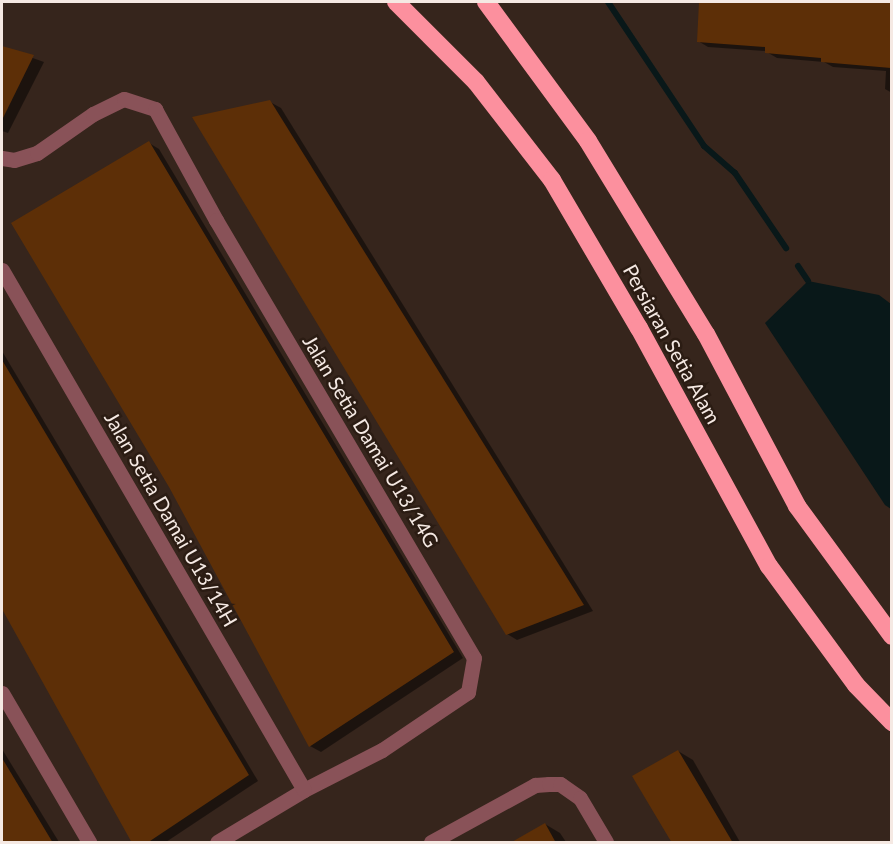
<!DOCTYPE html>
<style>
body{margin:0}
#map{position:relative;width:893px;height:844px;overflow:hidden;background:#36251c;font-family:Lato,sans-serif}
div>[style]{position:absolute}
.water>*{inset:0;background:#091819}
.shadow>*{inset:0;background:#0007}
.stream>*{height:6px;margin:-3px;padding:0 3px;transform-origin:3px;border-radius:3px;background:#091819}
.building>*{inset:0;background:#5d2f07}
.street>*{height:15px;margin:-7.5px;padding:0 7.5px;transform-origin:7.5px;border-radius:7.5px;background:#895258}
.highway>*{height:18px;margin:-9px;padding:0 9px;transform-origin:9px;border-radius:9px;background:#fc909e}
span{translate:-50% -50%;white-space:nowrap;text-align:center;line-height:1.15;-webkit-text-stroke:5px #2b1c13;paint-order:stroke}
.street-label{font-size:20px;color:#f5e9e3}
.frame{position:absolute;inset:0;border:3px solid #f5e9e3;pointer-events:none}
</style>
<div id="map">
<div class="water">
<div style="clip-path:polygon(808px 281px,879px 295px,891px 304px,891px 509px,885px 505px,765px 323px)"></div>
</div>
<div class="shadow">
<div style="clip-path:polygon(700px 2px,892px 2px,892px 93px,885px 89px,886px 71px,833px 67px,824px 62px,777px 58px,765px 51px,708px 47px,698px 41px)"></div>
<div style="clip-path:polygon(2px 47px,44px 62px,8px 133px,2px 131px)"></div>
<div style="clip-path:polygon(270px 102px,281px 108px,593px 611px,517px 640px,507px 634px)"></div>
<div style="clip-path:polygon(149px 143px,159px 149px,463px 658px,321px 752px,310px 746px)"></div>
<div style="clip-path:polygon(2px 351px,258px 781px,166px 842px,134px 842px,2px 606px)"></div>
<div style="clip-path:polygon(2px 749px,59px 842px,2px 842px)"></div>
<div style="clip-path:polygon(678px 751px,693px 760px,740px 842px,672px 842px)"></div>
<div style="clip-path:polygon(545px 824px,560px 833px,566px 842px,513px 842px)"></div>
</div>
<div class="stream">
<div style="left:608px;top:2px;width:173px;rotate:56.3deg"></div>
<div style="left:704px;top:146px;width:41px;rotate:41.1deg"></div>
<div style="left:735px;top:173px;width:91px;rotate:55.8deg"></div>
<div style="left:798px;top:266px;width:18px;rotate:56deg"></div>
</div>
<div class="building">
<div style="clip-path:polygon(699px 2px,891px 2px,891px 68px,821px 62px,821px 58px,765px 53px,765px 47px,697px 42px)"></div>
<div style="clip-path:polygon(2px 46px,34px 55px,2px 120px)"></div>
<div style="clip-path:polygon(270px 100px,584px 605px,506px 635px,192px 117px)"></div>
<div style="clip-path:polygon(149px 141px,454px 652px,309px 747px,169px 487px,11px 223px)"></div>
<div style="clip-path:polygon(2px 360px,249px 775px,147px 843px,132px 843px,2px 609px)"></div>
<div style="clip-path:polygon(678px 750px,713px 809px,733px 843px,672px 843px,663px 828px,632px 776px)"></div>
<div style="clip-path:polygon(2px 758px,53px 843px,2px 843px)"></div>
<div style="clip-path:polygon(545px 823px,556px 843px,510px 843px)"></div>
</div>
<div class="street">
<div style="left:2px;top:158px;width:12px;rotate:9deg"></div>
<div style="left:14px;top:160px;width:24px;rotate:-17deg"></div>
<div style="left:37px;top:153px;width:68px;rotate:-34.9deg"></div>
<div style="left:93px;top:114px;width:34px;rotate:-26deg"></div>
<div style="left:124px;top:99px;width:33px;rotate:18deg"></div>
<div style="left:155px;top:109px;width:127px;rotate:61.2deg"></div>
<div style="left:216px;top:220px;width:508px;rotate:59.5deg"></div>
<div style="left:474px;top:658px;width:35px;rotate:100deg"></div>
<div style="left:468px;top:692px;width:104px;rotate:146deg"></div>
<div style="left:382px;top:750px;width:88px;rotate:152.9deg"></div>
<div style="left:304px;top:790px;width:101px;rotate:149.1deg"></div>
<div style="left:2px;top:270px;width:601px;rotate:59.85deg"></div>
<div style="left:2px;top:693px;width:173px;rotate:59.7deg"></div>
<div style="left:431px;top:842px;width:119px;rotate:-28.7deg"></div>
<div style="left:535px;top:785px;width:14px;rotate:-4deg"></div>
<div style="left:549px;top:784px;width:11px"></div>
<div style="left:560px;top:784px;width:24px;rotate:35deg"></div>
<div style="left:580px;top:798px;width:51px;rotate:59.4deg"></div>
</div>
<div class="highway">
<div style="left:396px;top:2px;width:113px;rotate:45deg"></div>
<div style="left:476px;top:82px;width:124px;rotate:52.2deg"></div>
<div style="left:552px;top:180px;width:172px;rotate:59.6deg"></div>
<div style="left:639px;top:328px;width:271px;rotate:61.4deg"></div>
<div style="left:769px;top:566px;width:147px;rotate:53.8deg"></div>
<div style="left:856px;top:685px;width:52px;rotate:45.8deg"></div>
<div style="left:486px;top:2px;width:172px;rotate:53.7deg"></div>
<div style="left:588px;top:141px;width:226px;rotate:58.6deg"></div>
<div style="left:706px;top:334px;width:195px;rotate:62.1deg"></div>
<div style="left:797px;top:506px;width:161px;rotate:53.8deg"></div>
</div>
<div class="street-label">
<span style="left:672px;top:344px;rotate:61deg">Persiaran Setia Alam</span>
<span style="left:371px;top:441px;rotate:59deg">Jalan Setia Damai U13/14G</span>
<span style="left:171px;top:519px;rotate:60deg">Jalan Setia Damai U13/14H</span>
</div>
<div class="frame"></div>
</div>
